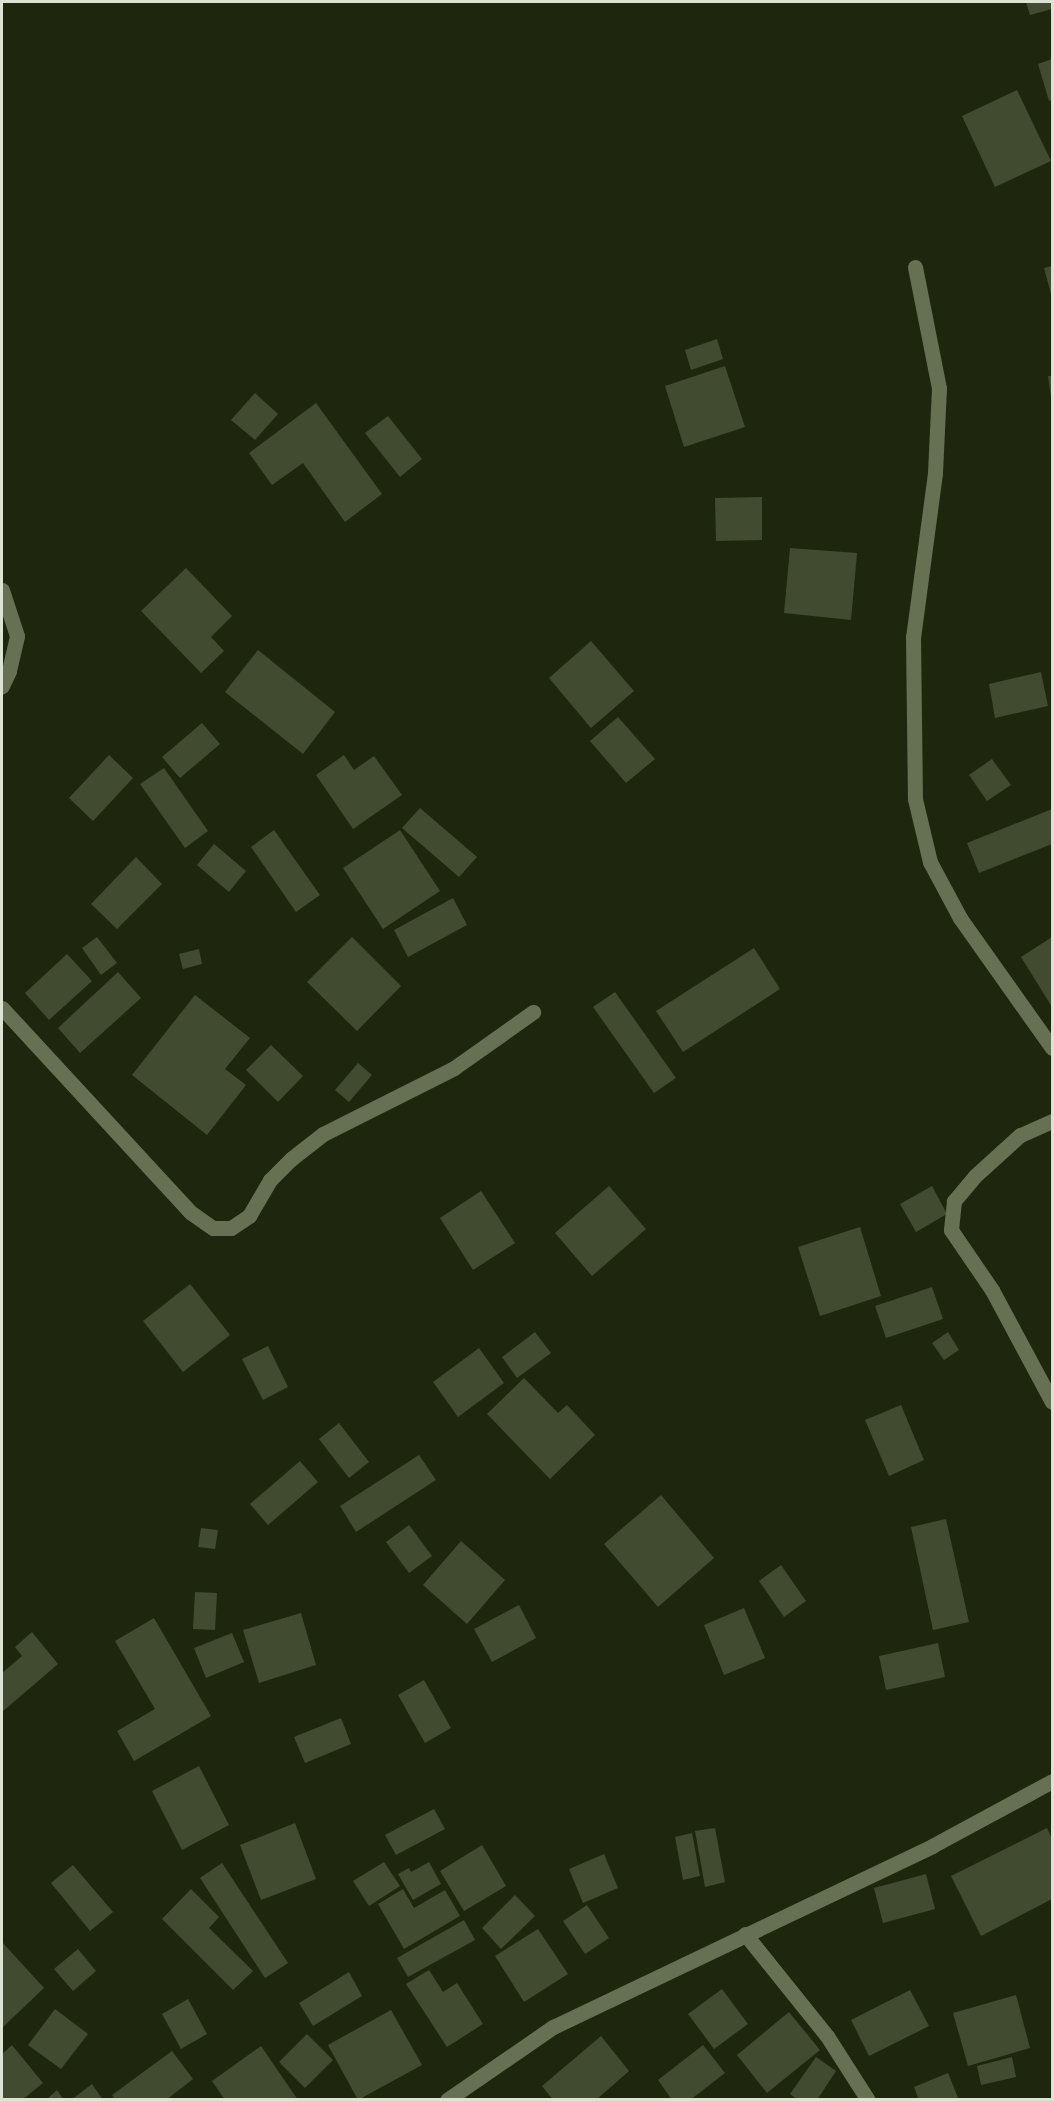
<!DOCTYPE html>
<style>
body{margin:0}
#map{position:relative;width:1054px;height:2101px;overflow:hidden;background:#1e270d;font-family:Arial,sans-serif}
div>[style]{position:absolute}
.building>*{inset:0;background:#414b2f}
.minor>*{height:15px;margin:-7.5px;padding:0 7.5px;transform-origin:7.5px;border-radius:7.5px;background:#667154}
span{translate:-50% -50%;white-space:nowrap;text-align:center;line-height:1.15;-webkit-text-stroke:4.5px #0a0e04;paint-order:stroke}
.frame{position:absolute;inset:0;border:3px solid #dde3d3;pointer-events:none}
</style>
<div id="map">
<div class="building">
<div style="clip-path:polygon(1026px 2px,1052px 2px,1052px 9px,1030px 15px)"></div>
<div style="clip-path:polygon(1052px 59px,1052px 100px,1049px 101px,1038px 64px)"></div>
<div style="clip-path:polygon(1017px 90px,1051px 161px,995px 187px,962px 116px)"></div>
<div style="clip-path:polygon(1052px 266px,1052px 298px,1044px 268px)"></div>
<div style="clip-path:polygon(717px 339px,723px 359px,691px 370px,685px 350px)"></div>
<div style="clip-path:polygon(725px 366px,745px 427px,684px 447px,665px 386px)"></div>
<div style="clip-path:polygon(1048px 376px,1052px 376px,1052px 397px,1051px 397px)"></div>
<div style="clip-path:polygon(255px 393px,278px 414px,255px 440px,231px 420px)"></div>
<div style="clip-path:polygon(316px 403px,382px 494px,345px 522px,303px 463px,272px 485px,249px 453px)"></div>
<div style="clip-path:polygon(388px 416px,422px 459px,400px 477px,365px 433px)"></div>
<div style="clip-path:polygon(762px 497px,762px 540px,716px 541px,715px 498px)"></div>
<div style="clip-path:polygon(790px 548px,857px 553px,851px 620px,784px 613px)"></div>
<div style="clip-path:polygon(186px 568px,232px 616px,211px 637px,224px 651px,201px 673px,141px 611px)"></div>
<div style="clip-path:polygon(591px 641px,634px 691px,591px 728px,549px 678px)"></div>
<div style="clip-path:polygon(258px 650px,335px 712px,303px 754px,225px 692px)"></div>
<div style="clip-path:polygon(1041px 672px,1048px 706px,995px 718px,989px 684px)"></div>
<div style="clip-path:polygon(618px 717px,655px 759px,626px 783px,590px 741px)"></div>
<div style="clip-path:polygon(202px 723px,220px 744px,180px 778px,162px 757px)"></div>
<div style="clip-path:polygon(109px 755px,133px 778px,93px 821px,69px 798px)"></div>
<div style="clip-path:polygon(344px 755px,354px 770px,374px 756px,402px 795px,353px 829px,316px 775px)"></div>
<div style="clip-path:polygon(992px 759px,1011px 785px,987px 801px,969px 775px)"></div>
<div style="clip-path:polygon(164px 768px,208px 831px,185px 848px,140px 784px)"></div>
<div style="clip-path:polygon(420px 808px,477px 857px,459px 877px,402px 828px)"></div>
<div style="clip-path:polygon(1052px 809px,1052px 844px,979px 873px,967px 843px)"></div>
<div style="clip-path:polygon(274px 830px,320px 895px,296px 912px,251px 847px)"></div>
<div style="clip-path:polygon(400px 830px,440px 891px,383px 929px,343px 868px)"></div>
<div style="clip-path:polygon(214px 844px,246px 871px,229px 892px,197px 865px)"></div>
<div style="clip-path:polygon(136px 857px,162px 884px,117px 929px,91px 904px)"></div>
<div style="clip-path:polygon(453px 898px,467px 925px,408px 957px,394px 930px)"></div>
<div style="clip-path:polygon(97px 937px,117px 963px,101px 975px,82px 948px)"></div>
<div style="clip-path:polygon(352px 937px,401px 986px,357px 1031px,307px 982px)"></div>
<div style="clip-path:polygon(1052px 937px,1052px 1007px,1021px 957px)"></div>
<div style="clip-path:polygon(754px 948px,780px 989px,683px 1052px,656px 1011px)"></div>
<div style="clip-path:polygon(199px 949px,202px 964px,183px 969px,179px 954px)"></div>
<div style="clip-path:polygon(67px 954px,92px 981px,49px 1020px,25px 993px)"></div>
<div style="clip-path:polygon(118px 972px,141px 998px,80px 1053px,58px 1028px)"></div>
<div style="clip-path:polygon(615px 992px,676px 1078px,654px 1093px,593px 1007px)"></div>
<div style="clip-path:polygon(195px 995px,250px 1038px,225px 1069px,246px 1085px,207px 1135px,132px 1075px)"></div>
<div style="clip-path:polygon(271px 1045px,303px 1076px,278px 1102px,246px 1070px)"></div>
<div style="clip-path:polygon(358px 1063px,372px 1075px,349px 1102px,335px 1090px)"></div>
<div style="clip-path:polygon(609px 1186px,646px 1229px,592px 1276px,555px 1233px)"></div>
<div style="clip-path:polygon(932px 1186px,947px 1214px,916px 1232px,900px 1204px)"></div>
<div style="clip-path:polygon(481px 1191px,515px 1243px,473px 1270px,440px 1218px)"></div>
<div style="clip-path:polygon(860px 1227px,881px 1296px,820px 1316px,798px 1247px)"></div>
<div style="clip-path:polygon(190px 1284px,230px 1335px,183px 1372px,143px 1321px)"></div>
<div style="clip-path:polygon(932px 1287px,943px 1319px,886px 1338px,875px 1306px)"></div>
<div style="clip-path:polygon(535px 1332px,551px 1353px,517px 1378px,502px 1357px)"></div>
<div style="clip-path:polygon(948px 1332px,959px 1350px,944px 1360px,932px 1343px)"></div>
<div style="clip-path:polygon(268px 1346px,288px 1387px,263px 1400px,242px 1359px)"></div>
<div style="clip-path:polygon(479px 1348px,504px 1383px,458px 1417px,433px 1382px)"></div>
<div style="clip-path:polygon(524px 1378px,558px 1413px,567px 1405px,595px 1435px,550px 1479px,487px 1414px)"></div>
<div style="clip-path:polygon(901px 1405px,924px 1460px,889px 1476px,865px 1420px)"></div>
<div style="clip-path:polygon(339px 1423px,369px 1462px,349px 1478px,319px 1439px)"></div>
<div style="clip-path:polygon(419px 1455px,436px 1480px,356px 1532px,340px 1506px)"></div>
<div style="clip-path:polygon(300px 1461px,318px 1482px,268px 1525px,250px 1504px)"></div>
<div style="clip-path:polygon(661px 1495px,714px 1558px,658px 1607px,604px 1544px)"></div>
<div style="clip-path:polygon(946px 1519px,969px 1622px,933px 1630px,911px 1527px)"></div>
<div style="clip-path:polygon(409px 1525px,432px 1556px,409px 1573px,386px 1542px)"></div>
<div style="clip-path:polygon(201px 1528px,218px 1530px,215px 1549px,198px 1547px)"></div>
<div style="clip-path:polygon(461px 1541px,505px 1580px,467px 1624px,423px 1585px)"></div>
<div style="clip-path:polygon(781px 1565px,806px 1601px,784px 1617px,759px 1581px)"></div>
<div style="clip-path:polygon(195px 1592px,217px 1593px,215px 1630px,193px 1629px)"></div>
<div style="clip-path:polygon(519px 1605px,536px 1638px,492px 1662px,474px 1629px)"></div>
<div style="clip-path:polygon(744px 1608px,765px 1658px,724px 1675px,704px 1625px)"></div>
<div style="clip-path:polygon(301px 1613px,316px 1665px,259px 1683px,243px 1630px)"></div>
<div style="clip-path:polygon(154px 1618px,211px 1716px,134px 1761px,117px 1731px,155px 1709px,115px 1641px)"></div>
<div style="clip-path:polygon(32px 1632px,58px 1664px,2px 1712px,2px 1673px,22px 1656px,15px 1647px)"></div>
<div style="clip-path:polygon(232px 1633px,244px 1662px,206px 1678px,194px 1648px)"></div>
<div style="clip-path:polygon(938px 1643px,945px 1677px,886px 1690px,879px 1656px)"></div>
<div style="clip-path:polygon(424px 1680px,451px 1728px,425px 1743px,398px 1695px)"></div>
<div style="clip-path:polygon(341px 1718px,351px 1744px,305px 1763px,294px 1737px)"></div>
<div style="clip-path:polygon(199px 1766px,229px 1825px,182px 1850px,152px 1791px)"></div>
<div style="clip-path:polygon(434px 1809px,445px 1829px,396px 1855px,385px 1835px)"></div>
<div style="clip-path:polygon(295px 1823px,316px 1879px,261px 1900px,240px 1845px)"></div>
<div style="clip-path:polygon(715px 1828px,725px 1882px,705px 1887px,695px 1831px)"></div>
<div style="clip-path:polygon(1047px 1828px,1052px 1839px,1052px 1899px,981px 1936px,951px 1876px)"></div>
<div style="clip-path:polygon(692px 1833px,700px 1876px,683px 1880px,675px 1837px)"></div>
<div style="clip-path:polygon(482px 1845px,506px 1886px,464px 1911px,440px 1871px)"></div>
<div style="clip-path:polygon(604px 1854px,618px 1888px,583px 1903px,569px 1869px)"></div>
<div style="clip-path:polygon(384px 1862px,400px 1886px,369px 1906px,353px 1881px)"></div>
<div style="clip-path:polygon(429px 1862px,441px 1884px,413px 1900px,398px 1874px,409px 1868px,411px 1872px)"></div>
<div style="clip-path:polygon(222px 1863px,288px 1963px,265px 1978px,200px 1878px)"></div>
<div style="clip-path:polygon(73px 1865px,113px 1912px,90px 1931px,51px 1883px)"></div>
<div style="clip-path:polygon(926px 1874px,935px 1909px,883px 1923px,874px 1888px)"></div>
<div style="clip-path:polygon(191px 1889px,219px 1917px,209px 1928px,253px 1971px,233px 1990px,162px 1919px)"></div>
<div style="clip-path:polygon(403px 1889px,414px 1908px,445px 1890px,460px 1916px,404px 1949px,378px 1904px)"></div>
<div style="clip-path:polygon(515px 1895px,535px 1916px,501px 1949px,482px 1928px)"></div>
<div style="clip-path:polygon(587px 1905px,609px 1938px,585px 1954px,563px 1921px)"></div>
<div style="clip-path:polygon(464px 1920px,475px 1940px,408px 1977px,397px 1958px)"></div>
<div style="clip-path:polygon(538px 1929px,568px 1974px,524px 2002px,495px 1956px)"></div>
<div style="clip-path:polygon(2px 1942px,44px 1988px,2px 2028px)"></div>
<div style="clip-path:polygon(78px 1949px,96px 1971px,73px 1991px,54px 1969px)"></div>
<div style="clip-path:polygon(429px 1970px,443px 1992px,457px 1983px,483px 2024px,447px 2047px,406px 1984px)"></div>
<div style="clip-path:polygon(349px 1972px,362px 1996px,313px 2026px,299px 2003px)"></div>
<div style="clip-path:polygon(722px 1989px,748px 2024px,714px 2049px,688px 2014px)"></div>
<div style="clip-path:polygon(910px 1990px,929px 2026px,869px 2056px,851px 2020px)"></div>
<div style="clip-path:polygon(1016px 1995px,1030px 2048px,968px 2066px,953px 2013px)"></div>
<div style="clip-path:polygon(188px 1999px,207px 2034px,181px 2049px,162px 2014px)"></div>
<div style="clip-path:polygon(55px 2009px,88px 2034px,61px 2069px,28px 2045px)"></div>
<div style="clip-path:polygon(391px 2010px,422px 2065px,358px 2100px,328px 2045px)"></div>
<div style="clip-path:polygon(789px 2012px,820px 2050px,767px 2093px,737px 2055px)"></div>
<div style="clip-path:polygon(307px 2034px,333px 2060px,305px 2088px,279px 2062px)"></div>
<div style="clip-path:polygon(601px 2036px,629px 2071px,596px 2100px,553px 2100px,542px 2086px)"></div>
<div style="clip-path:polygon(12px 2045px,43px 2083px,22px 2100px,2px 2100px,2px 2054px)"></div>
<div style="clip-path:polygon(703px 2045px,725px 2073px,690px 2100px,672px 2100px,658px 2080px)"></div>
<div style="clip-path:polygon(261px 2046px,298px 2100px,225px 2100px,212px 2081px)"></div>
<div style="clip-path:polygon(172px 2051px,193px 2079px,166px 2100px,115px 2100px,112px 2095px)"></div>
<div style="clip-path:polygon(816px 2057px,836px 2071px,817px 2100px,798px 2100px,790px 2094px)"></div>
<div style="clip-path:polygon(1012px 2057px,1016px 2077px,981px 2085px,977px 2066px)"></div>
<div style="clip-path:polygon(948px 2073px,959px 2100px,919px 2100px,914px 2087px)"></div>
<div style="clip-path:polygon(92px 2084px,103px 2100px,71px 2100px)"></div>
<div style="clip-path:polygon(57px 2090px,64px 2100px,46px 2100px)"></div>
</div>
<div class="minor">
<div style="left:915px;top:267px;width:123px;rotate:78.8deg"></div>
<div style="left:939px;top:388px;width:85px;rotate:92.7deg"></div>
<div style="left:935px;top:473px;width:165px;rotate:97.6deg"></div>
<div style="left:913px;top:637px;width:162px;rotate:89.3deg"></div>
<div style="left:915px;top:799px;width:65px;rotate:76.6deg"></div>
<div style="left:930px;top:862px;width:64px;rotate:61.8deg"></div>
<div style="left:960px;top:918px;width:159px;rotate:54.7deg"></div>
<div style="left:2px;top:590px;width:48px;rotate:71.9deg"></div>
<div style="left:17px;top:636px;width:36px;rotate:103deg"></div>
<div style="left:9px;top:671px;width:17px;rotate:115deg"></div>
<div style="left:2px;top:1008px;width:277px;rotate:47.3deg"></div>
<div style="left:190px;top:1212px;width:28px;rotate:35deg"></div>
<div style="left:213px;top:1228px;width:18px"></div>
<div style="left:231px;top:1228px;width:22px;rotate:-34deg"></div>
<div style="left:249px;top:1216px;width:42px;rotate:-59.7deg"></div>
<div style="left:270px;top:1180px;width:30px;rotate:-45deg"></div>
<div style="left:291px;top:1159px;width:41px;rotate:-38deg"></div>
<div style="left:323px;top:1134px;width:147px;rotate:-26.7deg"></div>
<div style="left:454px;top:1068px;width:97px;rotate:-35.3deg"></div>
<div style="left:1052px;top:1121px;width:35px;rotate:156deg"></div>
<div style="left:1020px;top:1135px;width:61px;rotate:137.7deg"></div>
<div style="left:975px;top:1176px;width:33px;rotate:130deg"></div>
<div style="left:954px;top:1201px;width:29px;rotate:96deg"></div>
<div style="left:951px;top:1230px;width:73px;rotate:55.7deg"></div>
<div style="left:992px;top:1290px;width:127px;rotate:61.8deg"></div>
<div style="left:745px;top:1934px;width:131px;rotate:51.2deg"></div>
<div style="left:827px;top:2036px;width:76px;rotate:57.4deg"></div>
<div style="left:447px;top:2100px;width:129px;rotate:-34.6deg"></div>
<div style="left:553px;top:2027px;width:420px;rotate:-25.5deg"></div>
<div style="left:932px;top:1846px;width:136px;rotate:-28.4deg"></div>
</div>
<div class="frame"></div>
</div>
